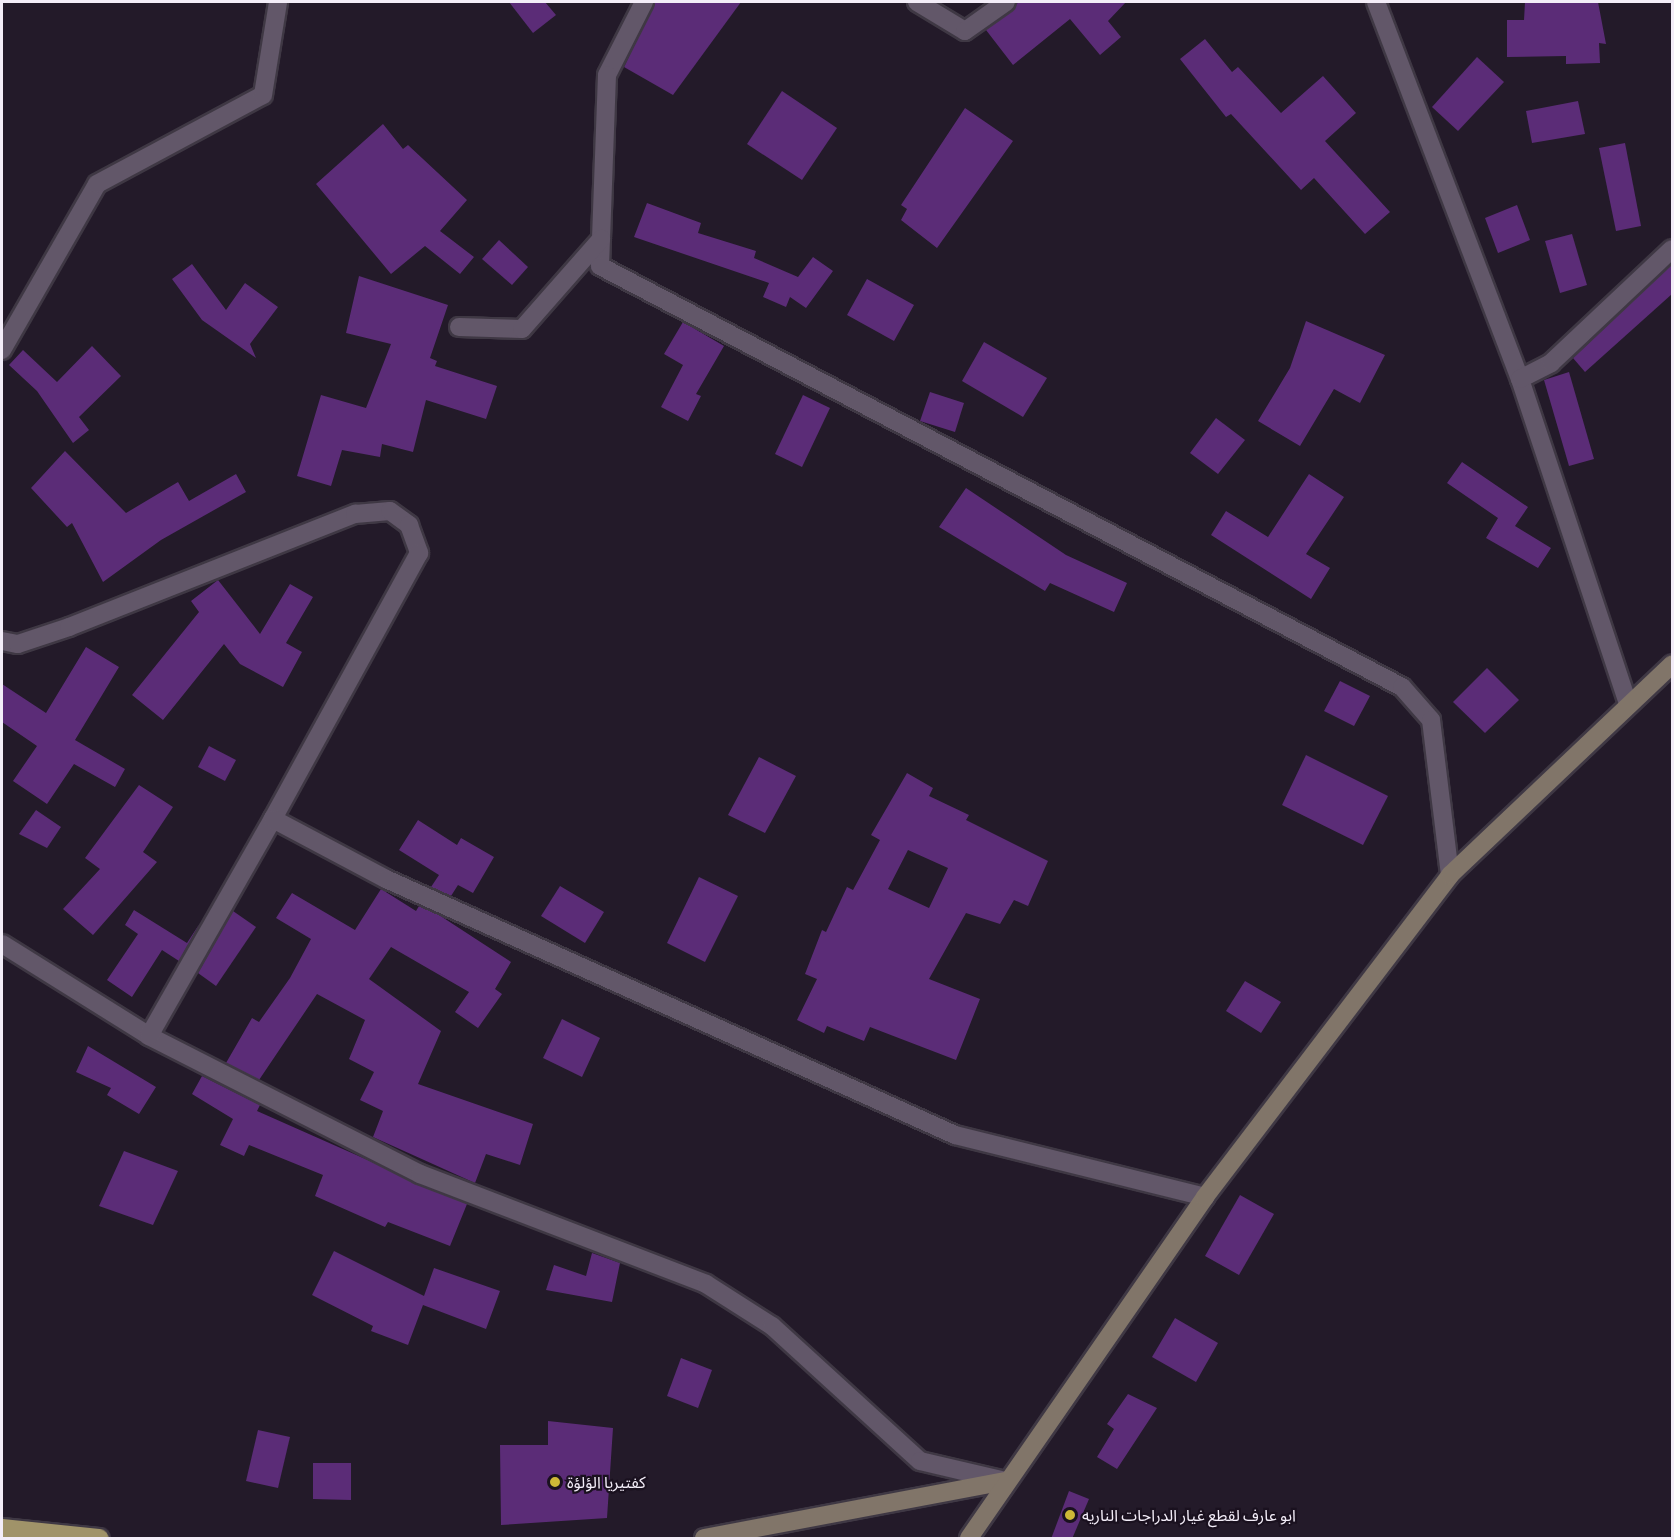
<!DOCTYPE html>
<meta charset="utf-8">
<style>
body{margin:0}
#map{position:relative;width:1674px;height:1540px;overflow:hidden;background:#231a29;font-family:Manrope,"Noto Sans Arabic",sans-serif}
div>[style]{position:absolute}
.building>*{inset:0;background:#5b2c77}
.roads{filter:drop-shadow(2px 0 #3f3844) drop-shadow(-2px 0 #3f3844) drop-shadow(0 2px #3f3844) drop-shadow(0 -2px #3f3844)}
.street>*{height:18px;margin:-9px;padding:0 9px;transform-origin:9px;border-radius:9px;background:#625769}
.secondary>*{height:18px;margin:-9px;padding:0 9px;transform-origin:9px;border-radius:9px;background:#817569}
.primary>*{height:18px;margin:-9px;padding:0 9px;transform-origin:9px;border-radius:9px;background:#a09369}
.dots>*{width:16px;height:16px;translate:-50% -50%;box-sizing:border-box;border:3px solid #1a111f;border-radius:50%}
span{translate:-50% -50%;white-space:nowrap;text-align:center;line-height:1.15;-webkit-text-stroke:4.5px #1a111f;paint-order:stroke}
.poi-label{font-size:16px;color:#f3edf8}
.left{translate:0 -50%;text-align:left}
.frame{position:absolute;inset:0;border:3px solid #f3edf8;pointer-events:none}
</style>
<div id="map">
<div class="building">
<div style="clip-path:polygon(509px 2px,545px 2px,556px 15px,533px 33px)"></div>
<div style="clip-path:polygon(655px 2px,741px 2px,673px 95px,624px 67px)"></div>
<div style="clip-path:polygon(1019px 2px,1126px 2px,1108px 21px,1121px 37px,1100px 55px,1070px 19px,1013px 65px,986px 30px)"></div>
<div style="clip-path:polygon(1525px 2px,1598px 2px,1606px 44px,1599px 43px,1600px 63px,1566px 64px,1566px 56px,1507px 57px,1507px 20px,1524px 20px)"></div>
<div style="clip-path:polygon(1205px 39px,1232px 72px,1238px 67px,1281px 113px,1323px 76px,1356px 113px,1325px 141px,1390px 212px,1365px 234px,1314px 178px,1301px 190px,1231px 114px,1226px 117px,1180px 59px)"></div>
<div style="clip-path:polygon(1477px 57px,1504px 82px,1458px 131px,1432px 107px)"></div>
<div style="clip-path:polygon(782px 91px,837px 128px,802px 180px,747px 144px)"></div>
<div style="clip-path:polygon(1578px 101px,1585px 134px,1532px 143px,1526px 111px)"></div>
<div style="clip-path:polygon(965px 108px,1013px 141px,937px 248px,901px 220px,907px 209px,901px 205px)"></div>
<div style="clip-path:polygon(383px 124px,403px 149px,408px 145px,467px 200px,440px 231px,474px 257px,460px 274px,425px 246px,391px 274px,316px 184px)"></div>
<div style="clip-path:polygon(1625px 143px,1641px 226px,1616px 231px,1599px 148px)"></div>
<div style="clip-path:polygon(647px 203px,701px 223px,698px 233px,756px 251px,754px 258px,798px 277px,813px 257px,833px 271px,806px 308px,790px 297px,786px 307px,763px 297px,769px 283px,634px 237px)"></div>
<div style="clip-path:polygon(1517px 205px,1530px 240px,1498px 253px,1485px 218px)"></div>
<div style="clip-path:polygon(1572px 234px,1587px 285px,1560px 293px,1545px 241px)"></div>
<div style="clip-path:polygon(499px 240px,528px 267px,512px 285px,482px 259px)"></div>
<div style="clip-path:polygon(192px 264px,226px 310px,245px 283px,278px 307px,250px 344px,256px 358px,202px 320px,172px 279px)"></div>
<div style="clip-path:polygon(1672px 264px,1672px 294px,1585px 372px,1573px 358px)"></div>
<div style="clip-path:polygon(359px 276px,448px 305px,430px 358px,437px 361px,435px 366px,497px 386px,486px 419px,426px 400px,413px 452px,382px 444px,380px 457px,342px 450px,331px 486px,297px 476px,321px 395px,366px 408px,391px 344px,346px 333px)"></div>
<div style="clip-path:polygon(867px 279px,914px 305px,894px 341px,847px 315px)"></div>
<div style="clip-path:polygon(1306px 321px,1385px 355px,1360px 403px,1334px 389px,1300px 446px,1258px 421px,1290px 368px)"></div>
<div style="clip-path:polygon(683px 322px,724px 346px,696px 394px,701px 396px,688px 421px,661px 407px,683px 365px,664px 354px)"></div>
<div style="clip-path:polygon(984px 342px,1047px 378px,1023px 417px,962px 381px)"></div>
<div style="clip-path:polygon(92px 346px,121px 376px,79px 417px,89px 430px,73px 443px,37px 391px,9px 365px,23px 350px,57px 382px)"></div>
<div style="clip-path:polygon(1569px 372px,1594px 459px,1569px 466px,1544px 380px)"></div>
<div style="clip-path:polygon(930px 392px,964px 403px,955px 432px,920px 421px)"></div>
<div style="clip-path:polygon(803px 395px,830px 408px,802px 467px,775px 454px)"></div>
<div style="clip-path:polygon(1216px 418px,1245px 440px,1218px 474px,1190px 453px)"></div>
<div style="clip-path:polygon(65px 451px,126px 513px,178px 482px,189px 501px,236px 474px,246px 492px,161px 540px,103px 582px,72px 523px,67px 527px,31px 488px)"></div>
<div style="clip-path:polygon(1462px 462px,1528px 507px,1515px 526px,1551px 548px,1538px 568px,1486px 538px,1498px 518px,1447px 483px)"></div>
<div style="clip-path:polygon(1309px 474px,1344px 497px,1306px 554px,1330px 568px,1311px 599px,1211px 535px,1226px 511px,1268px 537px)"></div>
<div style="clip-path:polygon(966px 488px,1066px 555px,1127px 583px,1114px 612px,1050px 583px,1045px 591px,939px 527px)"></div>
<div style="clip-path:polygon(218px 580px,260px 634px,290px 584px,313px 597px,286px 643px,302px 652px,283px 687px,240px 664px,224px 644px,163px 720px,132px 695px,199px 612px,191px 601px)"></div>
<div style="clip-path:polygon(86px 647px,119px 667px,75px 740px,125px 769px,115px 787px,74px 764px,47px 804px,13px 781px,37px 746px,2px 722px,2px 684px,46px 713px)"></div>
<div style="clip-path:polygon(1487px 668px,1519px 700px,1485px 733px,1453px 702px)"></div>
<div style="clip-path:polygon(1340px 681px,1370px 696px,1354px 726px,1324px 711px)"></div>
<div style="clip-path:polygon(209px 746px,236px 760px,225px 781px,198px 767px)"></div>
<div style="clip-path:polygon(1306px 755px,1388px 796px,1363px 845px,1282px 805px)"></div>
<div style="clip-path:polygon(759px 757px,796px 776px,765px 833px,728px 815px)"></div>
<div style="clip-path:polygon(evenodd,907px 773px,933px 788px,929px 796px,969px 815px,966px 820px,1048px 861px,1028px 906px,1014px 900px,1000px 924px,966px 913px,929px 979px,980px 999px,956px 1060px,870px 1027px,864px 1041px,827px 1026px,824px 1033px,797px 1020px,817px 979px,805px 974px,822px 930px,826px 932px,847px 887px,853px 890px,880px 840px,871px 835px,907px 773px,908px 850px,948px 868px,929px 908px,888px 889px,908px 850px)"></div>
<div style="clip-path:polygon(139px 785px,173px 807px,143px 852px,157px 862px,93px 935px,63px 909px,100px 869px,85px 858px)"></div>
<div style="clip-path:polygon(36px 810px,61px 827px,47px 848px,19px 834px)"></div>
<div style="clip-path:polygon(418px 820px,457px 845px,461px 838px,494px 857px,473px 893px,458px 885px,451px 896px,431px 887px,439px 875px,399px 850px)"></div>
<div style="clip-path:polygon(699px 877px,738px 896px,705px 962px,667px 943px)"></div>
<div style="clip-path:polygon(560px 886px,604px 912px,585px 943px,541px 916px)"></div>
<div style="clip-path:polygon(381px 889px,416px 911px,419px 906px,439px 915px,511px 962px,495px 989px,502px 994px,478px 1028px,455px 1012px,469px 992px,391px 947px,369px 979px,441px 1031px,418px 1084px,533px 1124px,520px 1165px,486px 1154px,475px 1183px,373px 1137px,383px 1111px,360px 1100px,374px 1072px,349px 1059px,365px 1020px,317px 994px,259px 1080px,226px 1063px,252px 1018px,259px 1022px,290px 978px,311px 939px,276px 918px,292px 893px,355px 930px)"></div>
<div style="clip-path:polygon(134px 910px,187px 943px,200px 923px,179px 961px,162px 950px,132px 997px,107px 980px,138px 934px,125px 925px)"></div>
<div style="clip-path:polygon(233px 911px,256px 927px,216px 986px,198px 973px)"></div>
<div style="clip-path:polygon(1245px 981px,1281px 1002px,1261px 1033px,1226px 1011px)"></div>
<div style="clip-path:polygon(562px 1019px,600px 1038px,582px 1077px,543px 1058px)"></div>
<div style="clip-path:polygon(88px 1046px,156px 1087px,139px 1114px,107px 1095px,111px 1088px,76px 1072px)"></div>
<div style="clip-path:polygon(202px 1076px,260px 1105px,257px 1111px,467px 1204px,450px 1246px,388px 1222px,385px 1227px,315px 1196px,323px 1175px,249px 1145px,244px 1156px,220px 1145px,233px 1119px,192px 1094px)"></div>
<div style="clip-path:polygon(124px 1151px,178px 1171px,153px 1225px,99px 1206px)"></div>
<div style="clip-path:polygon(1240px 1195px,1274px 1214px,1239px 1275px,1205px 1256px)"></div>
<div style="clip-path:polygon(334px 1251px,424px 1296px,434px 1268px,500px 1291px,486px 1329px,423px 1305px,408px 1345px,371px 1331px,373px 1326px,312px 1295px)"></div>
<div style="clip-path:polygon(592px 1253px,620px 1263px,612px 1302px,546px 1290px,554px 1265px,586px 1276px)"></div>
<div style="clip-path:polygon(1175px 1318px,1218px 1343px,1196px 1382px,1152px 1357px)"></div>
<div style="clip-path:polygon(681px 1358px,712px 1370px,698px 1408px,667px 1396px)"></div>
<div style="clip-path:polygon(1128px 1394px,1157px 1408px,1117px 1469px,1097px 1457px,1114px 1429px,1107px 1424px)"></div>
<div style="clip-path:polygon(548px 1421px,613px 1428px,607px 1518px,501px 1525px,500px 1445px,548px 1445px)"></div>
<div style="clip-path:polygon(258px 1430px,290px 1437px,278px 1488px,246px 1481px)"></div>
<div style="clip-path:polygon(313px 1463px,351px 1463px,351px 1500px,313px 1499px)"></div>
<div style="clip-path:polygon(1069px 1491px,1089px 1499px,1072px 1539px,1051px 1539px)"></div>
</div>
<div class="roads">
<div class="street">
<div style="left:644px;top:2px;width:82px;rotate:116.9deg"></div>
<div style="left:607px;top:75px;width:191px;rotate:92.1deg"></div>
<div style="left:600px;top:266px;width:906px;rotate:27.7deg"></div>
<div style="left:1402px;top:687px;width:44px;rotate:48.7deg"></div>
<div style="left:1431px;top:720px;width:156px;rotate:83deg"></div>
<div style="left:917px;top:2px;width:56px;rotate:31.1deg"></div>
<div style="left:965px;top:31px;width:50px;rotate:-35.3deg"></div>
<div style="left:1376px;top:2px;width:404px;rotate:69.1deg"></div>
<div style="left:1520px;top:379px;width:342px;rotate:71.6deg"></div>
<div style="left:459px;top:327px;width:63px;rotate:1.8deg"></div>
<div style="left:522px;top:329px;width:120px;rotate:-48.7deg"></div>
<div style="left:2px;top:350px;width:191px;rotate:-60.2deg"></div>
<div style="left:97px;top:184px;width:188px;rotate:-28.2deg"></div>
<div style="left:263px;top:95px;width:94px;rotate:-80.8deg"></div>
<div style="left:1520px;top:379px;width:35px;rotate:-27deg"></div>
<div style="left:1551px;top:363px;width:166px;rotate:-43.3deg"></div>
<div style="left:2px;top:641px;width:16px;rotate:11deg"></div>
<div style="left:18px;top:644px;width:54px;rotate:-18.4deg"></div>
<div style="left:69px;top:627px;width:308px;rotate:-21.6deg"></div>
<div style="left:355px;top:514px;width:35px;rotate:-5deg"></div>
<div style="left:390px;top:511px;width:24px;rotate:36deg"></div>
<div style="left:409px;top:525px;width:30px;rotate:70deg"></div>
<div style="left:419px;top:553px;width:303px;rotate:118.8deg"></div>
<div style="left:2px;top:944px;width:173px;rotate:32deg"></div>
<div style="left:149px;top:1036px;width:304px;rotate:27deg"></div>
<div style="left:420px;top:1174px;width:306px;rotate:21deg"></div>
<div style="left:706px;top:1284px;width:78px;rotate:32.5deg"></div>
<div style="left:772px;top:1326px;width:200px;rotate:42.4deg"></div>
<div style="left:920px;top:1461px;width:87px;rotate:13.2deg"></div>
<div style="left:149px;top:1036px;width:250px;rotate:-60.3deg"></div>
<div style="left:273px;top:819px;width:128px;rotate:28deg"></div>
<div style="left:386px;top:879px;width:624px;rotate:24.22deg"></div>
<div style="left:955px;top:1135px;width:258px;rotate:13.9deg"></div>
</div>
<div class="secondary">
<div style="left:704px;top:1538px;width:306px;rotate:-10.7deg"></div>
<div style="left:969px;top:1538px;width:415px;rotate:-55.3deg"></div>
<div style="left:1205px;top:1197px;width:405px;rotate:-52.7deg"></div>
<div style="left:1450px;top:875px;width:306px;rotate:-43.5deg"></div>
</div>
<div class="primary">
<div style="left:2px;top:1528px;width:98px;rotate:5.9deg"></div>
</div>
</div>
<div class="dots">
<div style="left:555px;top:1482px;background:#ceb837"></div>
<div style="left:1070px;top:1515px;background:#ceb837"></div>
</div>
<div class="poi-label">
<span class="left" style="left:567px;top:1482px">كفتيريا الؤلؤة</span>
<span class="left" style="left:1082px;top:1515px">ابو عارف لقطع غيار الدراجات الناريه</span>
</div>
<div class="frame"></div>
</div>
